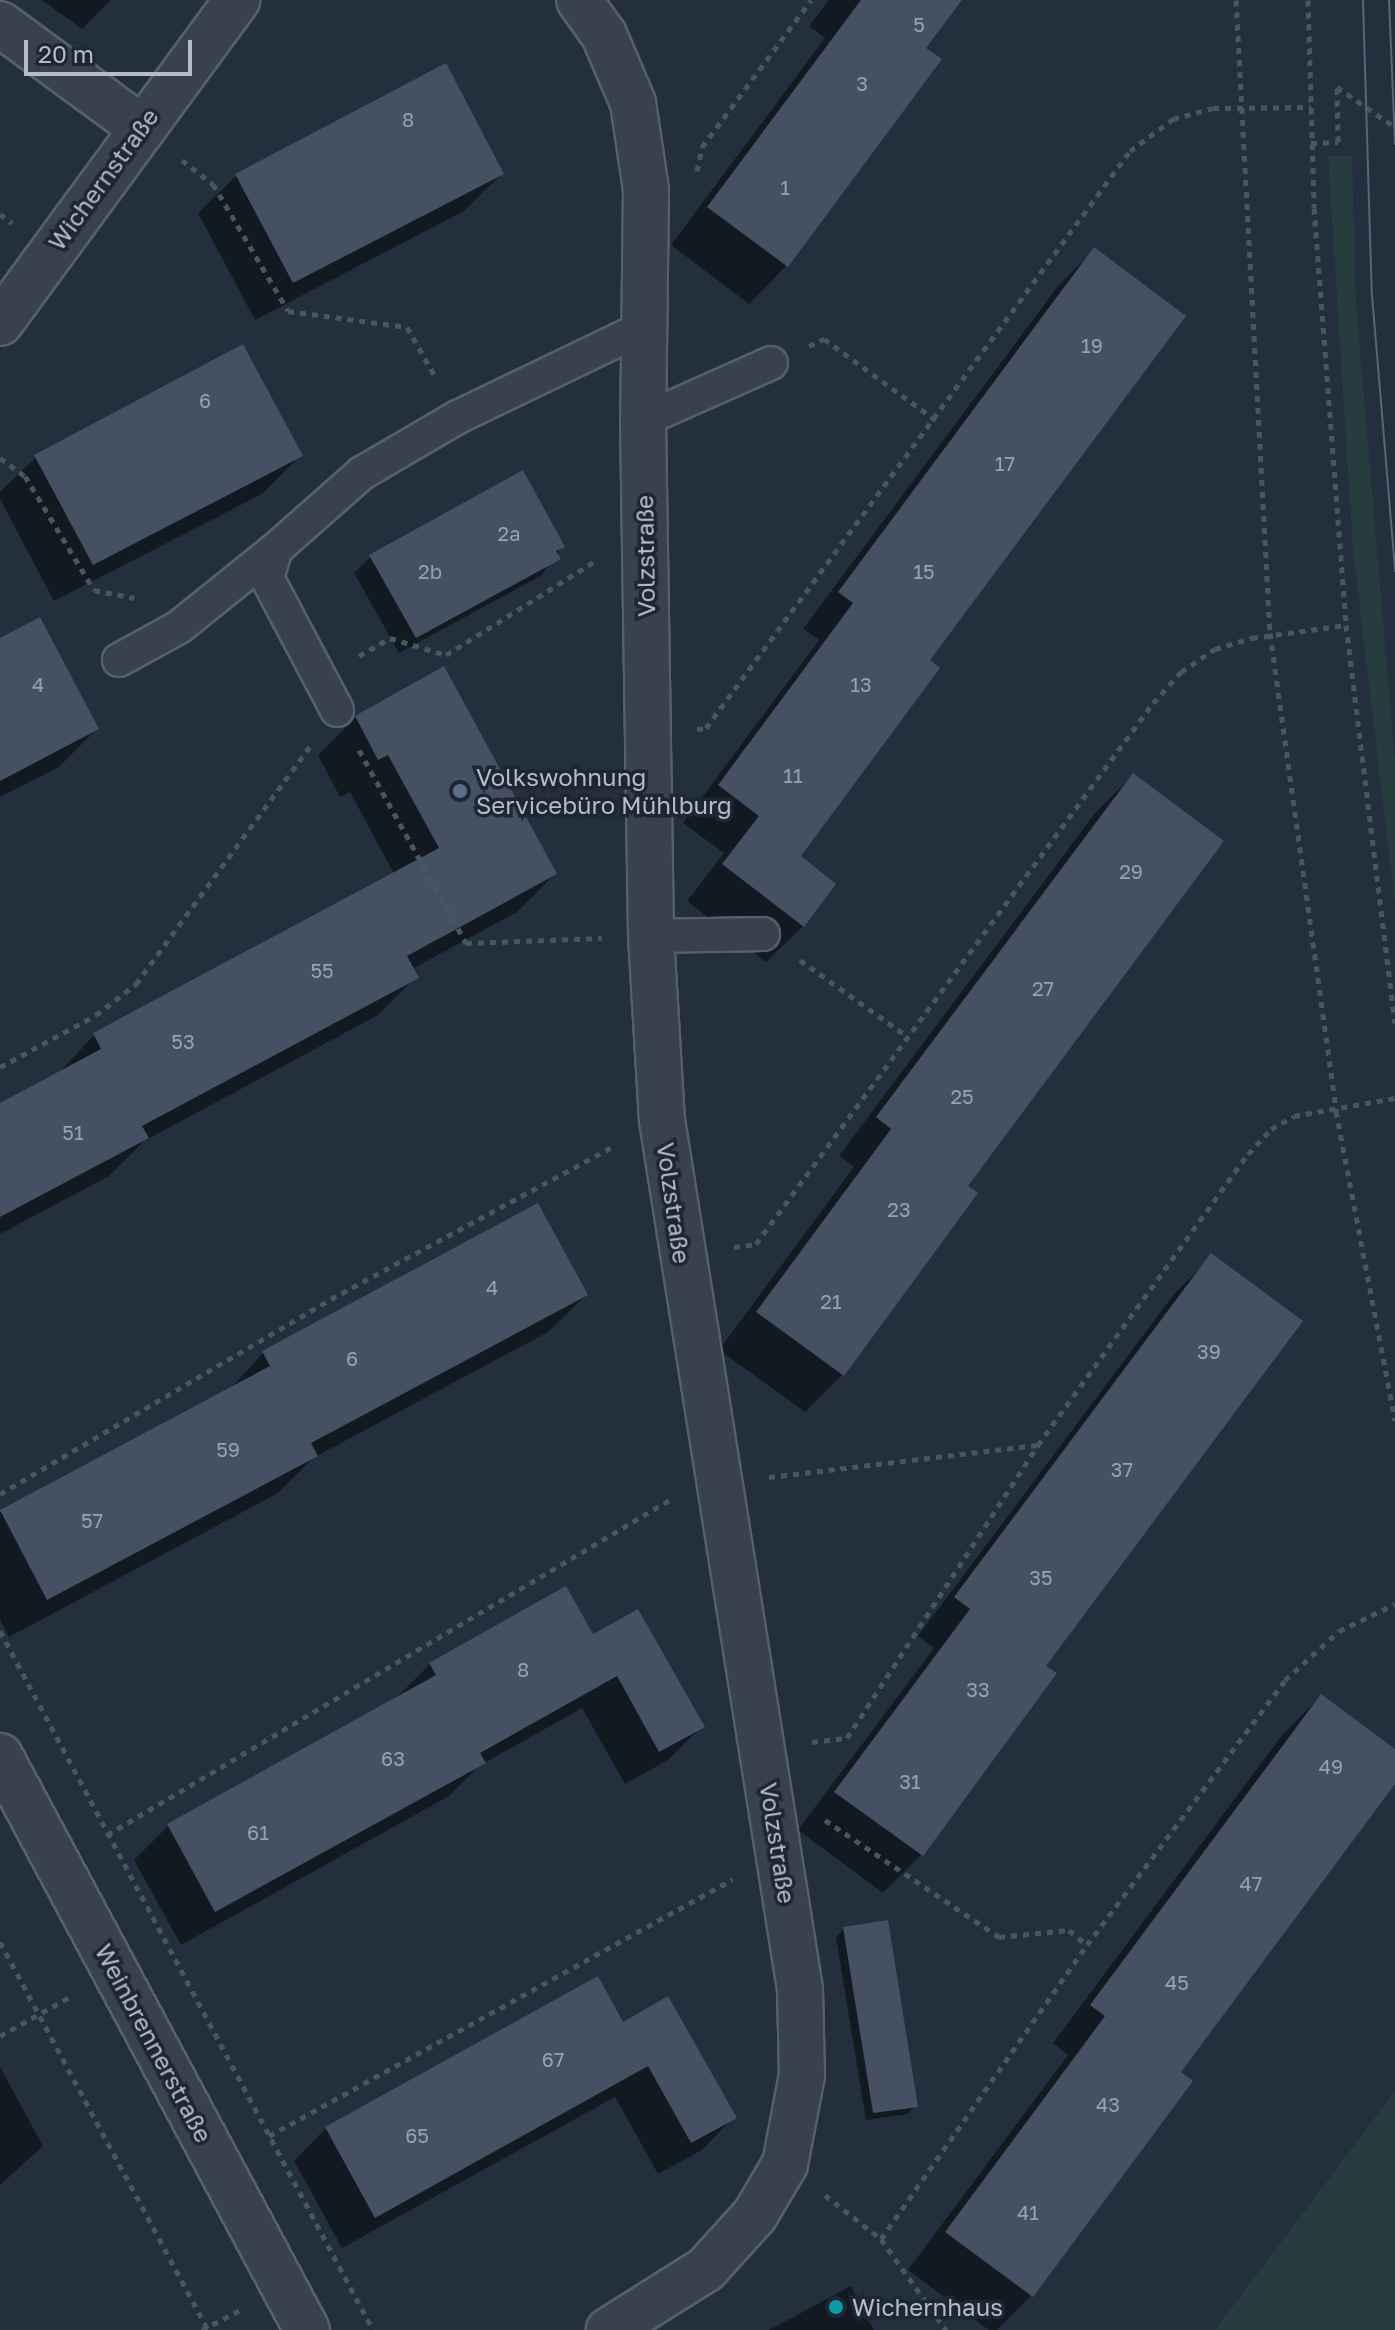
<!DOCTYPE html>
<meta charset="utf-8">
<style>
body{margin:0}
#map{position:relative;width:1395px;height:2330px;overflow:hidden;background:#242f3e;font-family:"Golos Text",sans-serif}
div>[style]{position:absolute}
.green>*{inset:0;background:#263c3f}
.shadow>*{inset:0;background:#0007}
.building>*{inset:0;background:#455162}
.path>*{height:5px;margin-top:-2.5px;transform-origin:0;background:repeating-linear-gradient(90deg,#44595c 0 6px,transparent 0 12px)}
.roads{filter:drop-shadow(2px 0 #565f6c) drop-shadow(-2px 0 #565f6c) drop-shadow(0 2px #565f6c) drop-shadow(0 -2px #565f6c)}
.service>*{height:32px;margin:-16px;padding:0 16px;transform-origin:16px;border-radius:16px;background:#38414e}
.minor>*{height:44px;margin:-22px;padding:0 22px;transform-origin:22px;border-radius:22px;background:#38414e}
.tertiary>*{height:44px;margin:-22px;padding:0 22px;transform-origin:22px;border-radius:22px;background:#38414e}
.tram>*{height:2px;margin:-1px;padding:0 1px;transform-origin:1px;border-radius:1px;background:#5a6575}
.dots>*{width:22px;height:22px;translate:-50% -50%;box-sizing:border-box;border:4px solid #1d2633;border-radius:50%}
span{translate:-50% -50%;white-space:nowrap;text-align:center;line-height:1.15;-webkit-text-stroke:7px #1d2633;paint-order:stroke}
.number-label{font-size:20px;color:#98a1af}
.number-label span{-webkit-text-stroke-width:0}
.street-label{font-size:24px;color:#b4bcc9}
.poi-label{font-size:24px;color:#b4bcc9}
.left{translate:0 -50%;text-align:left}
.scale{position:absolute;left:24px;top:40px;width:168px;height:36px;box-sizing:border-box;border:4px solid #b4bcc9;border-top:0;padding-left:10px;font-size:24px;line-height:28px;white-space:nowrap;color:#b4bcc9;-webkit-text-stroke:6px #1d2633;paint-order:stroke}
</style>
<div id="map">
<div class="green">
<div style="clip-path:polygon(1328px 156px,1352px 156px,1356px 303px,1395px 762px,1395px 904px,1353px 550px)"></div>
<div style="clip-path:polygon(1395px 2091px,1395px 2330px,1215px 2330px)"></div>
</div>
<div class="shadow">
<div style="clip-path:polygon(42px 0,111px 0,82px 29px)"></div>
<div style="clip-path:polygon(829px 0,960px 0,923px 49px,940px 60px,786px 266px,749px 304px,671px 245px,825px 38px,809px 26px)"></div>
<div style="clip-path:polygon(502px 174px,464px 211px,255px 320px,198px 213px,236px 176px)"></div>
<div style="clip-path:polygon(1094px 250px,927px 660px,798px 857px,803px 926px,766px 962px,687px 901px,724px 853px,683px 823px,819px 640px,803px 629px,1058px 286px)"></div>
<div style="clip-path:polygon(300px 456px,262px 494px,54px 601px,0 499px,0 492px,36px 457px)"></div>
<div style="clip-path:polygon(562px 546px,542px 575px,399px 653px,354px 573px,371px 557px)"></div>
<div style="clip-path:polygon(0 641px,97px 729px,59px 767px,0 797px)"></div>
<div style="clip-path:polygon(443px 669px,555px 874px,517px 912px,412px 969px,416px 977px,378px 1015px,144px 1141px,109px 1176px,0 1234px,0 1105px,57px 1075px,94px 1035px,394px 874px,350px 792px,340px 797px,318px 755px,356px 717px)"></div>
<div style="clip-path:polygon(1133px 775px,965px 1186px,842px 1375px,805px 1412px,719px 1350px,854px 1167px,839px 1156px,1095px 813px)"></div>
<div style="clip-path:polygon(1212px 1256px,1043px 1666px,1054px 1674px,921px 1855px,883px 1893px,798px 1830px,934px 1648px,918px 1636px,1174px 1294px)"></div>
<div style="clip-path:polygon(586px 1295px,548px 1332px,313px 1458px,278px 1493px,9px 1637px,0 1619px,0 1513px,227px 1392px,264px 1352px)"></div>
<div style="clip-path:polygon(593px 1637px,702px 1726px,668px 1760px,625px 1784px,582px 1708px,479px 1766px,449px 1796px,181px 1945px,134px 1860px,168px 1826px,396px 1698px,430px 1664px)"></div>
<div style="clip-path:polygon(1321px 1696px,1395px 1751px,1395px 1781px,1178px 2073px,1191px 2081px,1031px 2296px,997px 2330px,989px 2330px,908px 2270px,1068px 2055px,1053px 2043px,1283px 1734px)"></div>
<div style="clip-path:polygon(844px 1929px,915px 2106px,908px 2114px,866px 2120px,836px 1937px)"></div>
<div style="clip-path:polygon(622px 2024px,734px 2117px,702px 2150px,658px 2174px,615px 2097px,342px 2248px,294px 2161px,326px 2128px)"></div>
<div style="clip-path:polygon(0 2067px,43px 2146px,0 2185px)"></div>
<div style="clip-path:polygon(851px 2286px,874px 2330px,769px 2330px)"></div>
</div>
<div class="building">
<div style="clip-path:polygon(861px 0,962px 0,926px 48px,942px 59px,788px 267px,707px 207px)"></div>
<div style="clip-path:polygon(446px 63px,504px 174px,293px 283px,235px 174px)"></div>
<div style="clip-path:polygon(1094px 247px,1186px 316px,930px 660px,940px 668px,801px 856px,836px 884px,804px 927px,722px 864px,759px 816px,718px 785px,853px 603px,838px 592px)"></div>
<div style="clip-path:polygon(243px 344px,303px 456px,93px 565px,34px 455px)"></div>
<div style="clip-path:polygon(523px 470px,565px 547px,556px 551px,561px 559px,416px 638px,369px 555px)"></div>
<div style="clip-path:polygon(40px 617px,99px 729px,0 781px,0 638px)"></div>
<div style="clip-path:polygon(444px 666px,557px 874px,407px 956px,419px 978px,142px 1126px,149px 1138px,0 1217px,0 1103px,101px 1049px,93px 1033px,439px 848px,388px 755px,378px 760px,355px 716px)"></div>
<div style="clip-path:polygon(1133px 773px,1224px 841px,968px 1186px,978px 1193px,844px 1376px,756px 1312px,891px 1129px,876px 1117px)"></div>
<div style="clip-path:polygon(538px 1203px,588px 1295px,311px 1443px,318px 1456px,47px 1600px,0 1510px,270px 1366px,262px 1351px)"></div>
<div style="clip-path:polygon(1211px 1253px,1303px 1321px,1046px 1666px,1057px 1673px,923px 1856px,834px 1792px,970px 1609px,954px 1597px)"></div>
<div style="clip-path:polygon(566px 1586px,593px 1634px,638px 1609px,705px 1727px,659px 1752px,617px 1676px,480px 1753px,486px 1763px,215px 1912px,167px 1824px,436px 1675px,429px 1663px)"></div>
<div style="clip-path:polygon(1321px 1694px,1395px 1749px,1395px 1784px,1181px 2072px,1193px 2081px,1033px 2297px,945px 2232px,1105px 2016px,1090px 2005px)"></div>
<div style="clip-path:polygon(888px 1920px,918px 2107px,873px 2113px,843px 1927px)"></div>
<div style="clip-path:polygon(598px 1976px,623px 2022px,668px 1996px,737px 2118px,691px 2143px,648px 2066px,375px 2218px,325px 2127px)"></div>
</div>
<div class="path">
<div style="left:1236px;top:0;width:634px;rotate:86.93deg"></div>
<div style="left:1270px;top:633px;width:483px;rotate:82.1deg"></div>
<div style="left:1336px;top:1111px;width:315px;rotate:79.2deg"></div>
<div style="left:1308px;top:0;width:208px;rotate:88.3deg"></div>
<div style="left:1314px;top:208px;width:418px;rotate:85.6deg"></div>
<div style="left:1346px;top:625px;width:401px;rotate:83deg"></div>
<div style="left:1311px;top:143px;width:27px;rotate:-2deg"></div>
<div style="left:1338px;top:142px;width:55px;rotate:-91deg"></div>
<div style="left:1337px;top:87px;width:70px;rotate:34.6deg"></div>
<div style="left:182px;top:160px;width:39px;rotate:38deg"></div>
<div style="left:213px;top:184px;width:147px;rotate:59.4deg"></div>
<div style="left:288px;top:311px;width:120px;rotate:7.7deg"></div>
<div style="left:407px;top:327px;width:59px;rotate:60.4deg"></div>
<div style="left:697px;top:171px;width:25px;rotate:-78deg"></div>
<div style="left:702px;top:147px;width:183px;rotate:-53.4deg"></div>
<div style="left:0;top:214px;width:15px;rotate:37deg"></div>
<div style="left:809px;top:346px;width:17px;rotate:-25deg"></div>
<div style="left:824px;top:339px;width:138px;rotate:35.9deg"></div>
<div style="left:0;top:458px;width:31px;rotate:36deg"></div>
<div style="left:25px;top:476px;width:133px;rotate:58.8deg"></div>
<div style="left:94px;top:590px;width:41px;rotate:11.3deg"></div>
<div style="left:359px;top:656px;width:36px;rotate:-30deg"></div>
<div style="left:390px;top:638px;width:59px;rotate:16.9deg"></div>
<div style="left:446px;top:655px;width:176px;rotate:-32.2deg"></div>
<div style="left:697px;top:729px;width:9px;rotate:-6deg"></div>
<div style="left:706px;top:728px;width:716px;rotate:-53.69deg"></div>
<div style="left:1130px;top:151px;width:54px;rotate:-36.7deg"></div>
<div style="left:1173px;top:119px;width:41px;rotate:-15.4deg"></div>
<div style="left:1213px;top:108px;width:98px;rotate:-0.6deg"></div>
<div style="left:359px;top:750px;width:221px;rotate:61deg"></div>
<div style="left:466px;top:943px;width:136px;rotate:-2.1deg"></div>
<div style="left:800px;top:960px;width:131px;rotate:35.4deg"></div>
<div style="left:0;top:1067px;width:109px;rotate:-28.4deg"></div>
<div style="left:96px;top:1015px;width:51px;rotate:-37.8deg"></div>
<div style="left:136px;top:984px;width:295px;rotate:-53.8deg"></div>
<div style="left:734px;top:1247px;width:22px;rotate:-8deg"></div>
<div style="left:756px;top:1244px;width:671px;rotate:-53.73deg"></div>
<div style="left:1153px;top:703px;width:42px;rotate:-47.9deg"></div>
<div style="left:1181px;top:672px;width:41px;rotate:-34.1deg"></div>
<div style="left:1215px;top:649px;width:39px;rotate:-17deg"></div>
<div style="left:1252px;top:638px;width:95px;rotate:-7.9deg"></div>
<div style="left:769px;top:1477px;width:271px;rotate:-6.8deg"></div>
<div style="left:0;top:1494px;width:384px;rotate:-30.5deg"></div>
<div style="left:331px;top:1299px;width:324px;rotate:-28.4deg"></div>
<div style="left:0;top:1631px;width:792px;rotate:61.91deg"></div>
<div style="left:812px;top:1742px;width:35px;rotate:-7deg"></div>
<div style="left:847px;top:1738px;width:350px;rotate:-56.9deg"></div>
<div style="left:1038px;top:1445px;width:359px;rotate:-54.2deg"></div>
<div style="left:1248px;top:1154px;width:34px;rotate:-47deg"></div>
<div style="left:1271px;top:1129px;width:26px;rotate:-29deg"></div>
<div style="left:1294px;top:1116px;width:103px;rotate:-10.1deg"></div>
<div style="left:825px;top:1820px;width:210px;rotate:33.9deg"></div>
<div style="left:999px;top:1937px;width:70px;rotate:-5.7deg"></div>
<div style="left:1069px;top:1930px;width:23px;rotate:40deg"></div>
<div style="left:107px;top:1835px;width:656px;rotate:-30.78deg"></div>
<div style="left:0;top:1942px;width:440px;rotate:61.8deg"></div>
<div style="left:0;top:2036px;width:84px;rotate:-29.3deg"></div>
<div style="left:269px;top:2136px;width:530px;rotate:-28.98deg"></div>
<div style="left:825px;top:2195px;width:71px;rotate:38.2deg"></div>
<div style="left:881px;top:2239px;width:112px;rotate:54.5deg"></div>
<div style="left:881px;top:2239px;width:359px;rotate:-55deg"></div>
<div style="left:1087px;top:1945px;width:331px;rotate:-53.2deg"></div>
<div style="left:1285px;top:1680px;width:73px;rotate:-42.2deg"></div>
<div style="left:1339px;top:1631px;width:62px;rotate:-25.7deg"></div>
<div style="left:202px;top:2330px;width:43px;rotate:-27.8deg"></div>
</div>
<div class="roads">
<div class="service">
<div style="left:643px;top:420px;width:140px;rotate:-24deg"></div>
<div style="left:119px;top:660px;width:68px;rotate:-28.8deg"></div>
<div style="left:179px;top:627px;width:124px;rotate:-38.8deg"></div>
<div style="left:337px;top:710px;width:149px;rotate:-117.9deg"></div>
<div style="left:267px;top:578px;width:30px;rotate:-73deg"></div>
<div style="left:276px;top:549px;width:115px;rotate:-41.5deg"></div>
<div style="left:362px;top:473px;width:111px;rotate:-30.3deg"></div>
<div style="left:458px;top:417px;width:205px;rotate:-25.7deg"></div>
<div style="left:651px;top:936px;width:112px;rotate:-1deg"></div>
</div>
<div class="minor">
<div style="left:579px;top:0;width:43px;rotate:54.5deg"></div>
<div style="left:604px;top:35px;width:74px;rotate:66.9deg"></div>
<div style="left:633px;top:103px;width:88px;rotate:81.5deg"></div>
<div style="left:646px;top:190px;width:230px;rotate:90.7deg"></div>
<div style="left:643px;top:420px;width:516px;rotate:89.11deg"></div>
<div style="left:651px;top:936px;width:184px;rotate:86.6deg"></div>
<div style="left:662px;top:1120px;width:880px;rotate:80.98deg"></div>
<div style="left:800px;top:1989px;width:86px;rotate:88.7deg"></div>
<div style="left:802px;top:2075px;width:91px;rotate:100.8deg"></div>
<div style="left:785px;top:2164px;width:59px;rotate:120.5deg"></div>
<div style="left:755px;top:2215px;width:73px;rotate:132.2deg"></div>
<div style="left:706px;top:2269px;width:115px;rotate:147.8deg"></div>
<div style="left:0;top:24px;width:174px;rotate:36.3deg"></div>
<div style="left:0;top:1756px;width:651px;rotate:61.86deg"></div>
</div>
<div class="tertiary">
<div style="left:0;top:323px;width:401px;rotate:-53.7deg"></div>
</div>
</div>
<div class="tram">
<div style="left:1363px;top:0;width:295px;rotate:88.3deg"></div>
<div style="left:1372px;top:295px;width:277px;rotate:85.2deg"></div>
<div style="left:1389px;top:0;width:144px;rotate:87.6deg"></div>
</div>
<div class="dots">
<div style="left:460px;top:791px;background:#5c6f8a"></div>
<div style="left:836px;top:2307px;background:#0f9aa8"></div>
</div>
<div class="number-label">
<span style="left:919px;top:24px">5</span>
<span style="left:862px;top:83px">3</span>
<span style="left:408px;top:119px">8</span>
<span style="left:785px;top:187px">1</span>
<span style="left:1092px;top:345px">19</span>
<span style="left:205px;top:400px">6</span>
<span style="left:1005px;top:463px">17</span>
<span style="left:509px;top:533px">2a</span>
<span style="left:430px;top:571px">2b</span>
<span style="left:924px;top:571px">15</span>
<span style="left:38px;top:684px">4</span>
<span style="left:861px;top:684px">13</span>
<span style="left:793px;top:775px">11</span>
<span style="left:1131px;top:871px">29</span>
<span style="left:322px;top:970px">55</span>
<span style="left:1043px;top:988px">27</span>
<span style="left:183px;top:1041px">53</span>
<span style="left:962px;top:1096px">25</span>
<span style="left:73px;top:1132px">51</span>
<span style="left:899px;top:1209px">23</span>
<span style="left:492px;top:1287px">4</span>
<span style="left:831px;top:1301px">21</span>
<span style="left:1209px;top:1351px">39</span>
<span style="left:352px;top:1358px">6</span>
<span style="left:228px;top:1449px">59</span>
<span style="left:1122px;top:1469px">37</span>
<span style="left:92px;top:1520px">57</span>
<span style="left:1041px;top:1577px">35</span>
<span style="left:523px;top:1669px">8</span>
<span style="left:978px;top:1689px">33</span>
<span style="left:393px;top:1758px">63</span>
<span style="left:1331px;top:1766px">49</span>
<span style="left:910px;top:1781px">31</span>
<span style="left:258px;top:1832px">61</span>
<span style="left:1251px;top:1883px">47</span>
<span style="left:1177px;top:1982px">45</span>
<span style="left:553px;top:2059px">67</span>
<span style="left:1108px;top:2104px">43</span>
<span style="left:417px;top:2135px">65</span>
<span style="left:1028px;top:2212px">41</span>
</div>
<div class="street-label">
<span style="left:103px;top:179px;rotate:-54deg">Wichernstraße</span>
<span style="left:645px;top:556px;rotate:-91deg">Volzstraße</span>
<span style="left:674px;top:1203px;rotate:82deg">Volzstraße</span>
<span style="left:778px;top:1843px;rotate:81deg">Volzstraße</span>
<span style="left:154px;top:2043px;rotate:62deg">Weinbrennerstraße</span>
</div>
<div class="poi-label">
<span class="left" style="left:476px;top:791px">Volkswohnung<br>Servicebüro Mühlburg</span>
<span class="left" style="left:852px;top:2307px">Wichernhaus</span>
</div>
<div class="scale">20 m</div>
</div>
